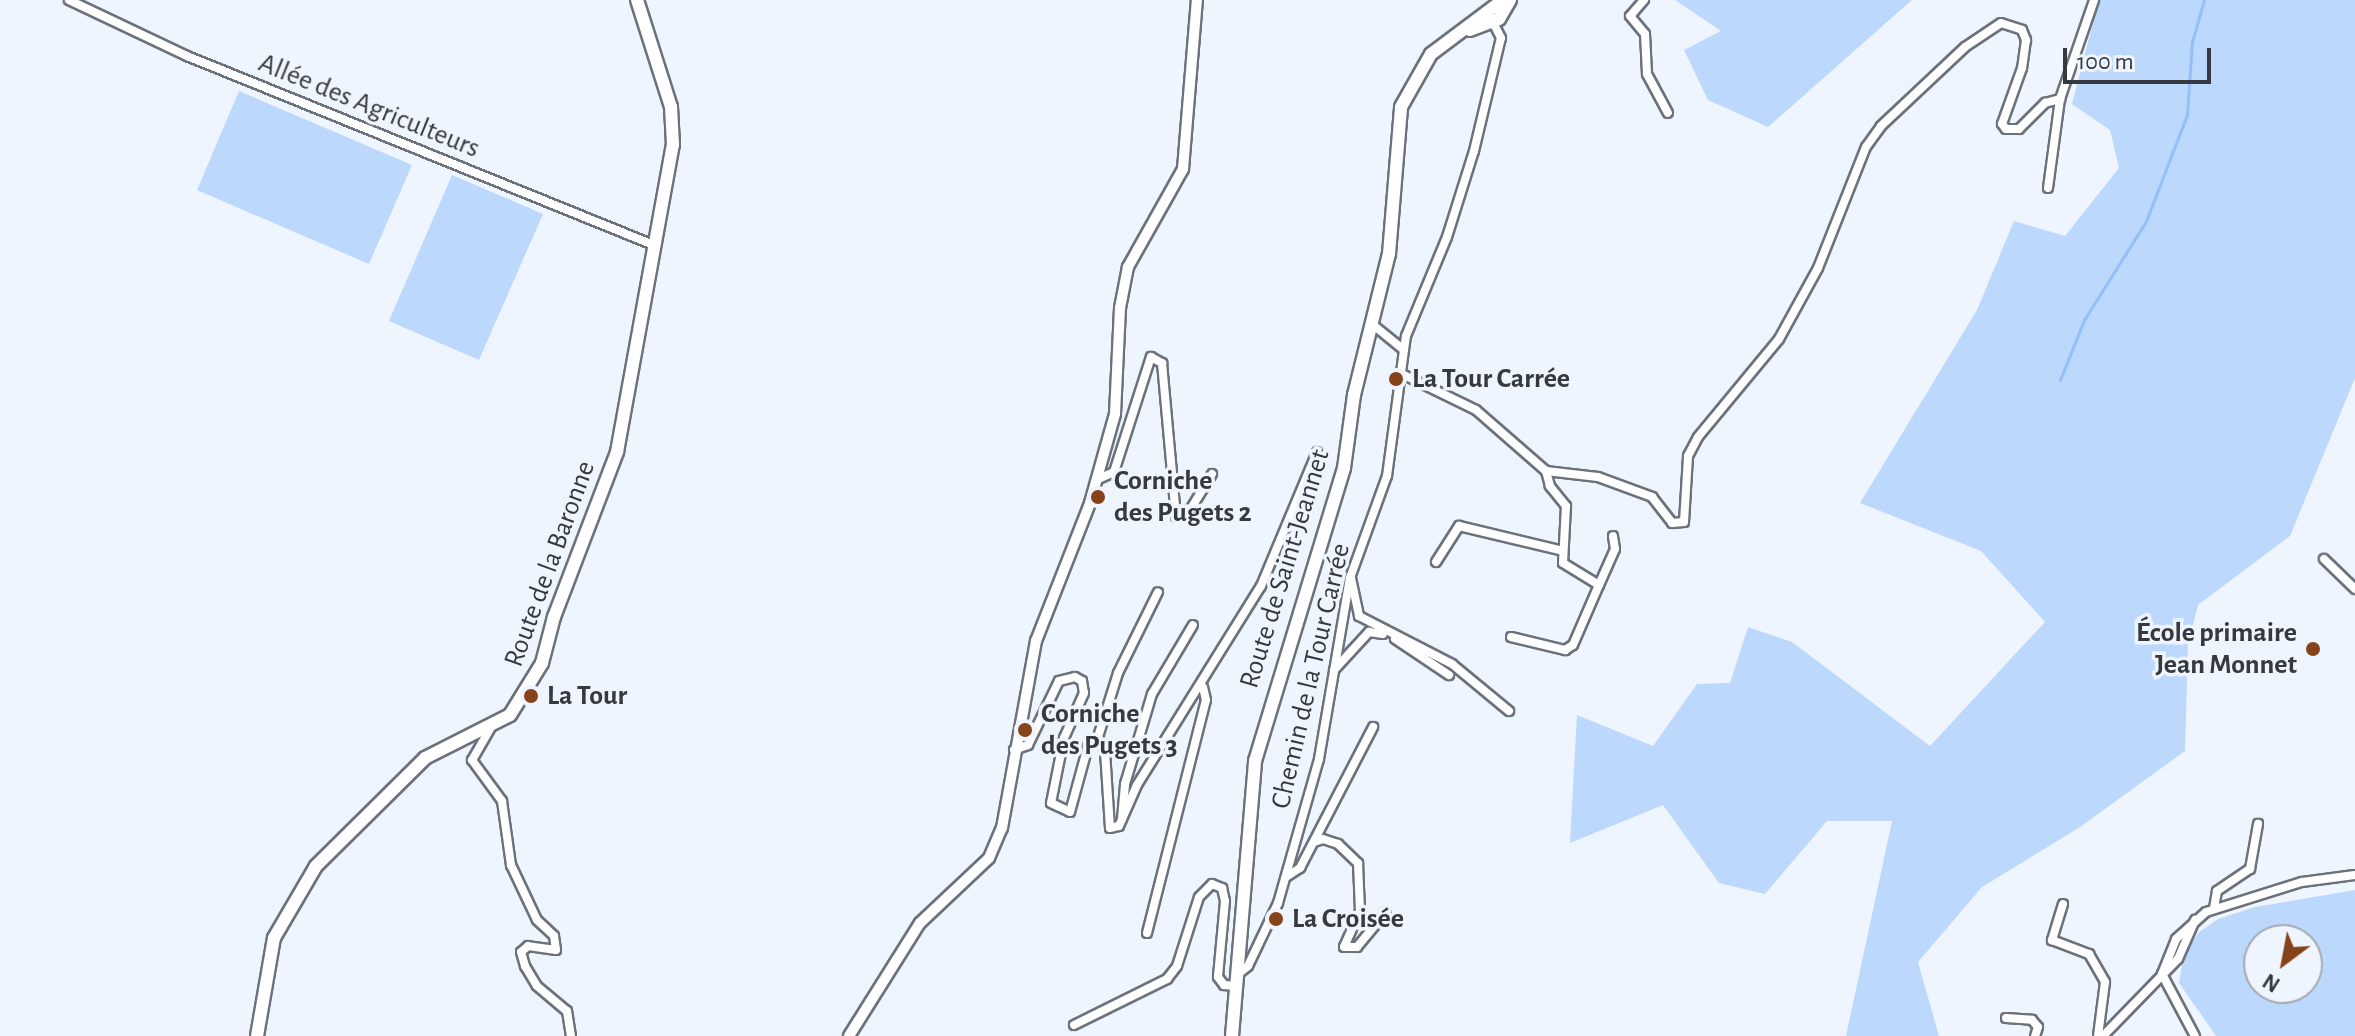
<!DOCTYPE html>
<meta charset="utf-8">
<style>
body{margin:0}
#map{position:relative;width:2355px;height:1036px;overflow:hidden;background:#eff5fe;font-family:"Alegreya Sans",sans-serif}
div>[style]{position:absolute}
.green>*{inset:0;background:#bcd8fd}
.stream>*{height:3px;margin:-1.5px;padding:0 1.5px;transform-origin:1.5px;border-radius:1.5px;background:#95bff7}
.roads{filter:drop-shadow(2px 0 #6b727b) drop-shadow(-2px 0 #6b727b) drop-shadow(0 2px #6b727b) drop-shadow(0 -2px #6b727b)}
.minor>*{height:8px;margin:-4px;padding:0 4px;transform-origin:4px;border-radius:4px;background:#fff}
.tertiary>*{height:10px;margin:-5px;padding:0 5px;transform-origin:5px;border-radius:5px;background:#fff}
.secondary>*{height:12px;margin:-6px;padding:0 6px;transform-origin:6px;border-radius:6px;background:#fff}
.dots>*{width:22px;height:22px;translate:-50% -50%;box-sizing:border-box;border:4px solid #eff5fe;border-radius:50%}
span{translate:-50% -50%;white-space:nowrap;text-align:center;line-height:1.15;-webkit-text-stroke:7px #eff5fe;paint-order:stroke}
.street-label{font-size:28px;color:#36393d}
.poi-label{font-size:28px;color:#36393d;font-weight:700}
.left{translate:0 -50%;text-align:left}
.right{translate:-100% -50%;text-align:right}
.north{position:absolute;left:2243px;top:924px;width:80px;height:80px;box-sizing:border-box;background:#eff5fe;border:2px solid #a5aab1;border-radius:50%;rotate:212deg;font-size:22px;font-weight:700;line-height:32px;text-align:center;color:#36393d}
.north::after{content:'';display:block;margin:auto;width:28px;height:36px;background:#864218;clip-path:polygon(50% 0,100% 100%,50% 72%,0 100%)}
.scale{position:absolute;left:2063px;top:48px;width:148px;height:36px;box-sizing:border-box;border:4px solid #36393d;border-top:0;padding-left:10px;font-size:24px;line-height:28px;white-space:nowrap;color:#36393d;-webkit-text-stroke:6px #eff5fe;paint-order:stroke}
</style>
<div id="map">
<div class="green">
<div style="clip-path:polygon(1675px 0,1912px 0,1768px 127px,1708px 100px,1684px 50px,1721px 31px)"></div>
<div style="clip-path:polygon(2099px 0,2355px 0,2355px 378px,2290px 536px,2198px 605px,2188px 645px,2185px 751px,2080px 827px,1982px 887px,1918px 962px,1939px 1036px,1846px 1036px,1892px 821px,1827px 821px,1765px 894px,1719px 883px,1663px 805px,1570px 843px,1577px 715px,1653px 746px,1697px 684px,1730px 683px,1748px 627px,1792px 642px,1930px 746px,2045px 622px,1981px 551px,1860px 503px,1977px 310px,2014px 221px,2065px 236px,2119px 168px,2110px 130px,2072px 104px)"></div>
<div style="clip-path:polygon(239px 91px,412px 165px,369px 264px,197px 190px)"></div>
<div style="clip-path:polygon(452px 175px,543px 214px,479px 360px,389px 321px)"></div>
<div style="clip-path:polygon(evenodd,2355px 890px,2355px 1036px,2216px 1036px,2179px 983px,2184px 955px,2198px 933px,2218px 919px,2255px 907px,2355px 890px,2259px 940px,2307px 940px,2307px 988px,2259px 988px,2259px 940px)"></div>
</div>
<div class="stream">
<div style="left:2060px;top:380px;width:65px;rotate:-68.2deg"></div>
<div style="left:2084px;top:320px;width:117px;rotate:-57.9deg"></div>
<div style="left:2146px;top:221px;width:114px;rotate:-68.9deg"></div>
<div style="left:2187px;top:115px;width:73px;rotate:-86.1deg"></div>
<div style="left:2192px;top:42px;width:44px;rotate:-74.1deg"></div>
</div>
<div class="roads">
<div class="minor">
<div style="left:69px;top:0;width:131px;rotate:25.4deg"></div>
<div style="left:187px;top:56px;width:506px;rotate:22.05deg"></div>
<div style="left:1644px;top:0;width:21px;rotate:131deg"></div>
<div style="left:1630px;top:16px;width:23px;rotate:50deg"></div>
<div style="left:1645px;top:34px;width:40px;rotate:87.1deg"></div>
<div style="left:1647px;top:74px;width:44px;rotate:61.7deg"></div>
<div style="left:2048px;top:188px;width:90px;rotate:-82.3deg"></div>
<div style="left:2060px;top:99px;width:105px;rotate:-71deg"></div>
<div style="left:1372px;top:324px;width:41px;rotate:39.1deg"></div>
<div style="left:1402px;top:374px;width:82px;rotate:25.9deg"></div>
<div style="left:1476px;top:410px;width:93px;rotate:41.1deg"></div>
<div style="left:1546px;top:471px;width:52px;rotate:6.6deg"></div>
<div style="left:1598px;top:477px;width:58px;rotate:20.3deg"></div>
<div style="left:1652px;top:497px;width:33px;rotate:52deg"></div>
<div style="left:1672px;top:523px;width:12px;rotate:-5deg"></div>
<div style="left:1684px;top:522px;width:66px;rotate:-86.5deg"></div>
<div style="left:1688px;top:456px;width:21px;rotate:-62deg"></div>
<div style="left:1698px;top:437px;width:127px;rotate:-50.4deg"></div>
<div style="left:1779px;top:339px;width:81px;rotate:-61.2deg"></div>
<div style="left:1818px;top:268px;width:130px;rotate:-68.4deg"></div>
<div style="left:1866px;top:147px;width:26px;rotate:-54deg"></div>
<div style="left:1881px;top:126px;width:115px;rotate:-43.2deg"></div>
<div style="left:1965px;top:47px;width:43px;rotate:-33.7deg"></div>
<div style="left:2001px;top:23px;width:22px;rotate:18deg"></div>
<div style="left:2022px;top:30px;width:11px;rotate:68deg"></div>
<div style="left:2026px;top:40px;width:28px;rotate:98deg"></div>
<div style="left:2022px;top:68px;width:59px;rotate:109.7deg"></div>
<div style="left:2002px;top:124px;width:6px;rotate:51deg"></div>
<div style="left:2006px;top:129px;width:13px"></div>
<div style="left:2019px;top:129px;width:37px;rotate:-45deg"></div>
<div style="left:2045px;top:103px;width:16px;rotate:-15deg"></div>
<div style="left:1096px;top:480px;width:20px;rotate:-24deg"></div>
<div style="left:1114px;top:472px;width:121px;rotate:-72.2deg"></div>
<div style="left:1151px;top:357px;width:13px;rotate:29deg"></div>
<div style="left:1162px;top:363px;width:154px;rotate:84.8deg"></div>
<div style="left:1176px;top:516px;width:11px;rotate:-5deg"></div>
<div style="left:1187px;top:515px;width:48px;rotate:-58.6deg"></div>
<div style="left:2324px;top:559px;width:43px;rotate:44.1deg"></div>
<div style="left:1436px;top:562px;width:43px;rotate:-57.4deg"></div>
<div style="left:1459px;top:526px;width:107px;rotate:13.5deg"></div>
<div style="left:1351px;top:578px;width:39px;rotate:78deg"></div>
<div style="left:1359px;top:616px;width:105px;rotate:27.3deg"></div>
<div style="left:1452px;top:664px;width:74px;rotate:39.5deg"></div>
<div style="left:1599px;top:585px;width:39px;rotate:-66deg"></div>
<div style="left:1615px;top:549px;width:13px;rotate:-99deg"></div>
<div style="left:1511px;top:637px;width:56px;rotate:13.5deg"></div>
<div style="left:1565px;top:650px;width:9px;rotate:-32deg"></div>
<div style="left:1573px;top:645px;width:65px;rotate:-66.6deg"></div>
<div style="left:1599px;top:585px;width:42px;rotate:-148.6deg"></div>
<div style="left:1563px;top:563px;width:57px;rotate:-87deg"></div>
<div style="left:1566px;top:506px;width:26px;rotate:-129deg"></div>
<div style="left:1550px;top:486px;width:16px;rotate:-105deg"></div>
<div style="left:1395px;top:639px;width:65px;rotate:33.7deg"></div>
<div style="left:1334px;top:670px;width:52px;rotate:-47.4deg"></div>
<div style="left:1369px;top:632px;width:14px;rotate:8deg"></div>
<div style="left:490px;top:729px;width:36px;rotate:120deg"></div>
<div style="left:472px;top:760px;width:51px;rotate:53.8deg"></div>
<div style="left:502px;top:801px;width:65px;rotate:82deg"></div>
<div style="left:511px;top:865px;width:61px;rotate:64.7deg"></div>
<div style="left:537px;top:920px;width:23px;rotate:43deg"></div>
<div style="left:554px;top:936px;width:14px;rotate:82deg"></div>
<div style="left:556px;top:950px;width:28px;rotate:-172deg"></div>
<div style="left:528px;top:946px;width:9px;rotate:139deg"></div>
<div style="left:521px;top:952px;width:15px;rotate:74deg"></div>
<div style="left:525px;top:966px;width:23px;rotate:59deg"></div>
<div style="left:537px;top:986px;width:39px;rotate:40deg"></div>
<div style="left:567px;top:1011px;width:25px;rotate:81deg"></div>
<div style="left:1098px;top:737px;width:67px;rotate:-72.6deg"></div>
<div style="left:1118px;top:673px;width:90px;rotate:-63.7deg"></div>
<div style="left:1014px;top:750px;width:15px;rotate:-20deg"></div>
<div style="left:1028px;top:745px;width:71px;rotate:-64.2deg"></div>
<div style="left:1059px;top:681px;width:16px;rotate:-14deg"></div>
<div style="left:1075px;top:677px;width:8px;rotate:30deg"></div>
<div style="left:1082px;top:681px;width:12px;rotate:81deg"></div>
<div style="left:1084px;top:693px;width:49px;rotate:114deg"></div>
<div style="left:1064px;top:738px;width:66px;rotate:101.3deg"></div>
<div style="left:1051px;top:803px;width:21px;rotate:25deg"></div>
<div style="left:1070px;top:812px;width:68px;rotate:-74.7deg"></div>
<div style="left:1088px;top:746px;width:13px;rotate:-42deg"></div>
<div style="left:1098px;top:737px;width:16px;rotate:63deg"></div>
<div style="left:1105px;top:751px;width:77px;rotate:86.3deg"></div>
<div style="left:1110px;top:828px;width:9px;rotate:-13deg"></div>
<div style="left:1119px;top:826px;width:45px;rotate:-66.3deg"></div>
<div style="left:1137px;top:785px;width:234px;rotate:-58.1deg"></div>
<div style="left:1261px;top:586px;width:145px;rotate:-67.3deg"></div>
<div style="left:1122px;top:819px;width:35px;rotate:-85deg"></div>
<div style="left:1125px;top:784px;width:94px;rotate:-73.3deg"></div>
<div style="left:1152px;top:694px;width:80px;rotate:-59.3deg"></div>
<div style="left:1314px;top:842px;width:9px;rotate:-18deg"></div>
<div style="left:1323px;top:839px;width:16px;rotate:18deg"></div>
<div style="left:1338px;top:844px;width:28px;rotate:44deg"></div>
<div style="left:1358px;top:863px;width:48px;rotate:87.6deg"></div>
<div style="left:1360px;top:911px;width:39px;rotate:114deg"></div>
<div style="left:1344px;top:947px;width:13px"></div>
<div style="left:1357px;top:947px;width:45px;rotate:-50.4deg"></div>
<div style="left:1286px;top:877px;width:17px;rotate:-33deg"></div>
<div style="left:1300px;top:868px;width:159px;rotate:-62.6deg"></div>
<div style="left:2063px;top:904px;width:38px;rotate:107deg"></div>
<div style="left:2052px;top:940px;width:40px;rotate:21deg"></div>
<div style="left:2089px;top:954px;width:32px;rotate:60deg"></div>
<div style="left:2105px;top:982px;width:54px;rotate:97.4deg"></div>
<div style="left:2214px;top:908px;width:17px;rotate:-80deg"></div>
<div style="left:2217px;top:891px;width:40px;rotate:-34deg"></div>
<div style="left:2250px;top:869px;width:46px;rotate:-79.9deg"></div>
<div style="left:1147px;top:933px;width:240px;rotate:-75.8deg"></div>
<div style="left:1206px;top:700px;width:13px;rotate:-103deg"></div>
<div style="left:2162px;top:974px;width:38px;rotate:-68deg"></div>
<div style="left:2176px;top:939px;width:40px;rotate:-42deg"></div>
<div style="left:2206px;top:912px;width:101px;rotate:-17.4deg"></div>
<div style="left:2302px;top:882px;width:53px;rotate:-7.5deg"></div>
<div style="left:2162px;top:974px;width:70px;rotate:62deg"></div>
<div style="left:1237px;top:975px;width:14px;rotate:-39deg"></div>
<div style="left:1248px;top:966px;width:70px;rotate:-64.5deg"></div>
<div style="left:1278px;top:903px;width:150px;rotate:-74.1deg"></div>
<div style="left:1319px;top:759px;width:184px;rotate:-80.3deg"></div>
<div style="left:1350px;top:578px;width:109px;rotate:-70.1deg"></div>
<div style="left:1387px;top:476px;width:141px;rotate:-82.3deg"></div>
<div style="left:1406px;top:336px;width:107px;rotate:-67.5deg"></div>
<div style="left:1447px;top:237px;width:90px;rotate:-72.6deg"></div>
<div style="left:1474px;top:151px;width:116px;rotate:-76.6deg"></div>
<div style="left:1501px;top:38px;width:20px;rotate:-117deg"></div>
<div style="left:2006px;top:1018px;width:26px;rotate:4deg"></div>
<div style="left:2032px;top:1020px;width:9px;rotate:49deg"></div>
<div style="left:2038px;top:1027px;width:9px;rotate:108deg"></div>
<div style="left:1074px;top:1025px;width:104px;rotate:-26.3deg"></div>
<div style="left:1167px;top:979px;width:16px;rotate:-52deg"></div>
<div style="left:1177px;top:966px;width:72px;rotate:-72.3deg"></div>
<div style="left:1199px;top:897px;width:18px;rotate:-45deg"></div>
<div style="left:1212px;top:884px;width:11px;rotate:22deg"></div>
<div style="left:1222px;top:888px;width:13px;rotate:77deg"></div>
<div style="left:1225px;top:901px;width:76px;rotate:95.3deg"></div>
<div style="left:1218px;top:977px;width:10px;rotate:53deg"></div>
<div style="left:1224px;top:985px;width:12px;rotate:5deg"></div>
<div style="left:2103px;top:1036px;width:107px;rotate:-45.8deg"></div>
<div style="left:2178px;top:959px;width:43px;rotate:-66.4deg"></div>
</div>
<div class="tertiary">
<div style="left:849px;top:1036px;width:133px;rotate:-57.9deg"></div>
<div style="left:920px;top:923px;width:95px;rotate:-43.3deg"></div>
<div style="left:989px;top:858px;width:33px;rotate:-67deg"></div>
<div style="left:1002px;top:828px;width:190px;rotate:-79.7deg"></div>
<div style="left:1036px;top:641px;width:148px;rotate:-68.6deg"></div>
<div style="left:1090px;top:503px;width:92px;rotate:-74.3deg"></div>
<div style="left:1115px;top:414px;width:106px;rotate:-87.3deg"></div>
<div style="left:1120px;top:308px;width:42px;rotate:-79deg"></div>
<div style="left:1128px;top:267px;width:112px;rotate:-60.7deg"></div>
<div style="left:1183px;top:169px;width:170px;rotate:-85.3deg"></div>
</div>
<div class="secondary">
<div style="left:1470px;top:30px;width:31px;rotate:-21deg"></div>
<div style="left:1499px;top:19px;width:22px;rotate:-60deg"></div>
<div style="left:257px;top:1036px;width:99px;rotate:-80.2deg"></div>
<div style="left:274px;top:938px;width:83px;rotate:-59.7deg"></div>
<div style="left:316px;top:866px;width:153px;rotate:-44.7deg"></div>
<div style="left:425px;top:758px;width:95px;rotate:-26.8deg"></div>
<div style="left:510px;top:715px;width:61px;rotate:-58.4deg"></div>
<div style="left:542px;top:663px;width:48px;rotate:-75.4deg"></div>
<div style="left:554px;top:617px;width:177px;rotate:-69.1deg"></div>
<div style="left:617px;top:452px;width:312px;rotate:-79.7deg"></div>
<div style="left:673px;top:145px;width:38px;rotate:-93deg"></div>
<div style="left:671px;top:107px;width:112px;rotate:-107.6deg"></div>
<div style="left:1232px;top:1036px;width:276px;rotate:-85.2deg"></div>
<div style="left:1255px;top:761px;width:306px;rotate:-73.1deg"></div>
<div style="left:1344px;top:468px;width:74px;rotate:-82.2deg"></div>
<div style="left:1354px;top:395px;width:145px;rotate:-76.1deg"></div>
<div style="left:1389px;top:254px;width:147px;rotate:-85.3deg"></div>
<div style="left:1401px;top:107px;width:61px;rotate:-60.5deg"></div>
<div style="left:1431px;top:54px;width:90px;rotate:-36.9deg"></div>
</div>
</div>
<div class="dots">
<div style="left:1396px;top:379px;background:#864218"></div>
<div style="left:1098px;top:497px;background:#864218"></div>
<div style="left:2313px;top:649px;background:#864218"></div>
<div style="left:531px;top:696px;background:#864218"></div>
<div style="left:1025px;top:730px;background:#864218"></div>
<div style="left:1276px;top:919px;background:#864218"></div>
</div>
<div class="street-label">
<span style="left:369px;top:106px;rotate:22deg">Allée des Agriculteurs</span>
<span style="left:550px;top:564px;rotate:-70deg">Route de la Baronne</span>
<span style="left:1285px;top:569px;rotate:-73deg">Route de Saint-Jeannet</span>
<span style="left:1311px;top:676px;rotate:-77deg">Chemin de la Tour Carrée</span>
</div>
<div class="poi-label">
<span class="left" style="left:1412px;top:379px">La Tour Carrée</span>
<span class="left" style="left:1114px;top:497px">Corniche<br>des Pugets 2</span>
<span class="right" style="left:2297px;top:649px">École primaire<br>Jean Monnet</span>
<span class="left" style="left:547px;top:696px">La Tour</span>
<span class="left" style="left:1041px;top:730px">Corniche<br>des Pugets 3</span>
<span class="left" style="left:1292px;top:919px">La Croisée</span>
</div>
<div class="north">N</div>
<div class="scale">100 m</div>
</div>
